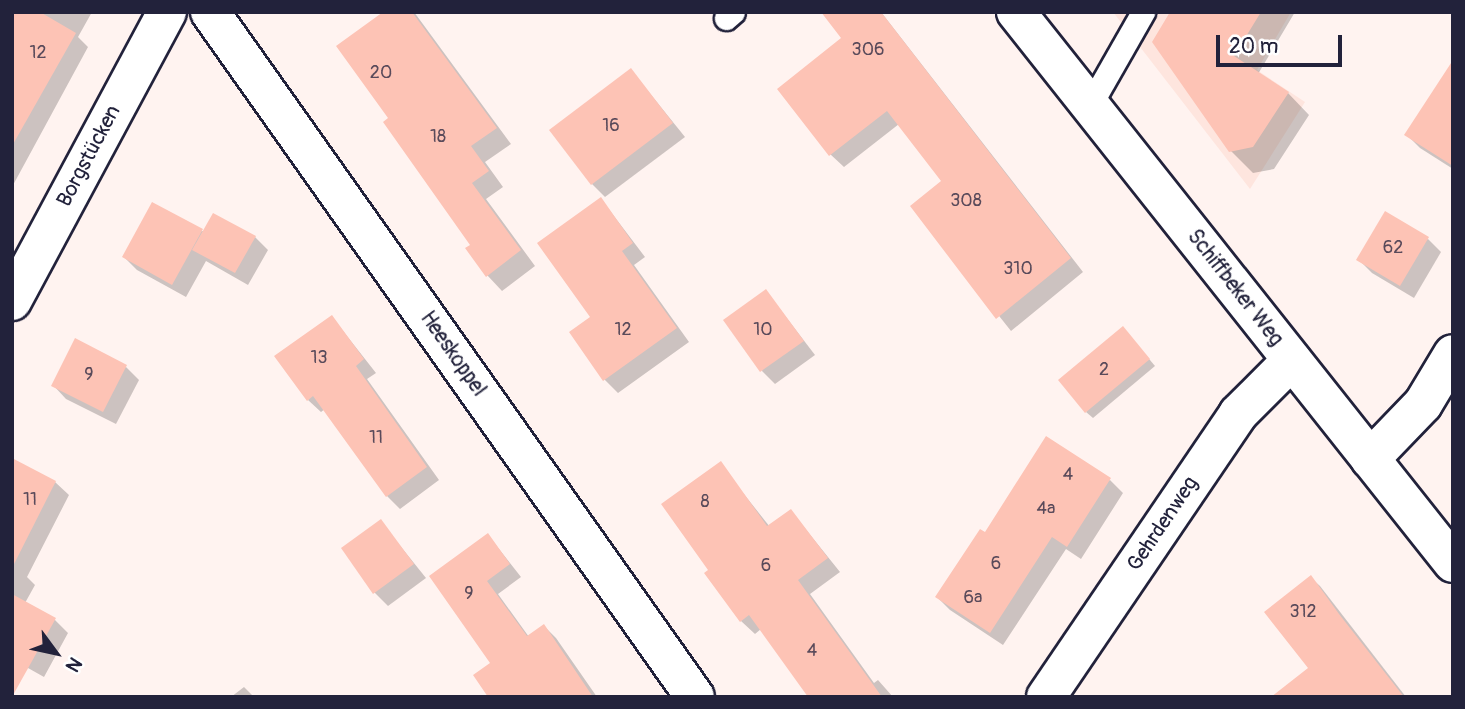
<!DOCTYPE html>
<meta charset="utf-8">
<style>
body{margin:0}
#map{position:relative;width:1465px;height:709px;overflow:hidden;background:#fff3f0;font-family:Pangolin,sans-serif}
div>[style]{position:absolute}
.built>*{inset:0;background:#fee5de}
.shadow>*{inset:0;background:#0003}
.building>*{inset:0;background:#fdc3b5}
.roads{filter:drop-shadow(2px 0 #22223b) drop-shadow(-2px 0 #22223b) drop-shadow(0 2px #22223b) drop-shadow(0 -2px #22223b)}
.service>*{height:23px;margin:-11.5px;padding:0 11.5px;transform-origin:11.5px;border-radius:11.5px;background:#fff}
.minor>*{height:38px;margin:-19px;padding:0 19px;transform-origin:19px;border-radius:19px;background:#fff}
.secondary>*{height:38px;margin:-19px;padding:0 19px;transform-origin:19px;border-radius:19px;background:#fff}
span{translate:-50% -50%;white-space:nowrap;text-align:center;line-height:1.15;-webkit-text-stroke:7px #fff;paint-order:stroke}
.number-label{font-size:18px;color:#594a5a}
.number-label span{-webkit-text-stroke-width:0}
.street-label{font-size:21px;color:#22223b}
.frame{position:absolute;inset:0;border:14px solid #22223b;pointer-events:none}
.north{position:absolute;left:21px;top:618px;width:70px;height:70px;-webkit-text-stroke:5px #fff;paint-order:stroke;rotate:123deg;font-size:19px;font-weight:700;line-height:28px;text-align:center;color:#22223b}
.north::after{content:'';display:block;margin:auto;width:24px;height:32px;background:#22223b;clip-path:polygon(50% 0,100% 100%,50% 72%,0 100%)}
.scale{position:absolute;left:1216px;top:35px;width:126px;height:32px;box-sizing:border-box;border:4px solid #22223b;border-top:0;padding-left:9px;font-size:21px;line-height:24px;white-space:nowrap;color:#22223b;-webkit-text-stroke:5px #fff;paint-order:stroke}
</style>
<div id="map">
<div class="built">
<div style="clip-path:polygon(1113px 12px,1291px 12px,1257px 70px,1305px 102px,1250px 189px)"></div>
</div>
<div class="shadow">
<div style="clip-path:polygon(19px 12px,92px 12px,78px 37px,88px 47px,12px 187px,12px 25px)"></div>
<div style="clip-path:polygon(386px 12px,414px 12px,417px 16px,511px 144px,485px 162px,503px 187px,486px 199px,535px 266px,502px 291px,487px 275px,472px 245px,391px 119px)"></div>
<div style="clip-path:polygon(823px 12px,881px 12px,1083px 272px,1011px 331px,912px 206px,944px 181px,899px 124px,844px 167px,830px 154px,843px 38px)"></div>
<div style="clip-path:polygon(1172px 12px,1295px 12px,1258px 74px,1288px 93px,1309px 115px,1274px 169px,1253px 173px,1231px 151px)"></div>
<div style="clip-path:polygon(1453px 69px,1453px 169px,1420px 148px,1406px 134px)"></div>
<div style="clip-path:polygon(631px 70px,685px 137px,605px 197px,592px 184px)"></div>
<div style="clip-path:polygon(601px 199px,645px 257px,634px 265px,689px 342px,618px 393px,604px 379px)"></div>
<div style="clip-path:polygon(202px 231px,255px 237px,268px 250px,248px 285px,206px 261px,186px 297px,137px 270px,124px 257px)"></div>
<div style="clip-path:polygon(1428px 239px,1441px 252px,1414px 298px,1372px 273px,1358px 259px)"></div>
<div style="clip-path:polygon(766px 291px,815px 355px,775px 384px,762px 371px)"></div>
<div style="clip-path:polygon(332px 317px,376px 373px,367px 379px,439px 480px,400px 509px,387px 496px,325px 409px,321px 412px,308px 400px)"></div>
<div style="clip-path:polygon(1129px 335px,1155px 366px,1093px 418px,1086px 412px)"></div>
<div style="clip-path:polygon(126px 367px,139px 380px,116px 424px,66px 399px,53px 385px)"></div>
<div style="clip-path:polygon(16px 462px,55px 482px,69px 495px,27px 577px,35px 585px,25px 603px,55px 620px,68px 633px,44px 677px,12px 659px,12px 469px)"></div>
<div style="clip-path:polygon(720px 464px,770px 527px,791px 511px,840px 572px,810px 594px,874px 683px,878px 680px,893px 697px,809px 697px,761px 629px,755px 634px,741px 621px,706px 574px,711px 570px)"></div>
<div style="clip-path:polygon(1110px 480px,1123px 493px,1081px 559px,1066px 549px,1003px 645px,950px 610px,937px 597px,986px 535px)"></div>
<div style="clip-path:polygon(381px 522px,426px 578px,388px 606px,374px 592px)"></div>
<div style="clip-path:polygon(488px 535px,521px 577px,498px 594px,529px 637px,544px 626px,556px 638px,597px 697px,491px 697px,492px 663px,431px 577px)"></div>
<div style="clip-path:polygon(1311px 578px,1320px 586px,1406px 697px,1307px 697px)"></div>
<div style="clip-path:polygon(244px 687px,254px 697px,231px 697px)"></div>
</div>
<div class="building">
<div style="clip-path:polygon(12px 12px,40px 12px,76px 33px,12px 146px)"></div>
<div style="clip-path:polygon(383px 12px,412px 12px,497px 128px,471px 146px,489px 171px,472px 183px,521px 250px,486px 277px,465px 248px,470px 245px,383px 122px,388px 118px,336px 46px)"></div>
<div style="clip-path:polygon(821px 12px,881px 12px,1071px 258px,996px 319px,910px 206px,941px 181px,887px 111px,829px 156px,777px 89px,841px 38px)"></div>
<div style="clip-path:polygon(1170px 12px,1261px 12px,1234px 56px,1289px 92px,1253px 147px,1229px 152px,1152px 42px)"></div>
<div style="clip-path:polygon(1453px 60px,1453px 166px,1404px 135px)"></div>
<div style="clip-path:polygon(631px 68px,673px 123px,591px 185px,549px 130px)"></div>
<div style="clip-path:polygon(601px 197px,633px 243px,622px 251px,677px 328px,603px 381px,569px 332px,590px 317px,537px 243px)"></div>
<div style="clip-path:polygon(152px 202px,203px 229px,172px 285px,122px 257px)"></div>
<div style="clip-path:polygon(1385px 211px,1429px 237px,1400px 286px,1356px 260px)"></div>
<div style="clip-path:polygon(213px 213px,256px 236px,235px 273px,192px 250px)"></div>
<div style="clip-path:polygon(766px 289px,804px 341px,760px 372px,723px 320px)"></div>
<div style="clip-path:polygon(332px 315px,364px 359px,356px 366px,427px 467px,386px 497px,313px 396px,307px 401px,274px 356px)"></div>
<div style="clip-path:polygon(1123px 326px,1150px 359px,1085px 413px,1058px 380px)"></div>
<div style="clip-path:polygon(75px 338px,127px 365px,103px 412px,51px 386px)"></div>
<div style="clip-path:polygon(1046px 436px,1111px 478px,1067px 547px,1052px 537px,990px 633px,935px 597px,980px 529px,985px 532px)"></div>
<div style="clip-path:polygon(12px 458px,56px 481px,12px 568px)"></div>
<div style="clip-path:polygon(721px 461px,767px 526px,791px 509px,828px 558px,798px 580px,882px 697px,808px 697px,749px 615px,740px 622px,704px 573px,708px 570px,661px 504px)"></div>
<div style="clip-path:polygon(381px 519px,414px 564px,373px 594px,341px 548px)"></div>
<div style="clip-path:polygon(488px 533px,510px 564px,487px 581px,527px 636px,544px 624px,593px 697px,488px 697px,473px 675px,490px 663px,429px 576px)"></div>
<div style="clip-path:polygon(1311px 575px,1339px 614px,1404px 697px,1271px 697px,1308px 668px,1264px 612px)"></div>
<div style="clip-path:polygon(12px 594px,56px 618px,12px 697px)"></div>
</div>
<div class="roads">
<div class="service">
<div style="left:726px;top:18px;width:9px;rotate:-41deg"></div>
<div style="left:1090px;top:105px;width:107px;rotate:-60.3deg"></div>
</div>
<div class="minor">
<div style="left:210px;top:12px;width:839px;rotate:54.7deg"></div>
<div style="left:12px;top:301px;width:328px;rotate:-61.8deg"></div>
<div style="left:1370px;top:459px;width:76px;rotate:-46.1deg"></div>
<div style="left:1423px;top:404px;width:58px;rotate:-59deg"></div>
<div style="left:1046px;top:697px;width:342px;rotate:-55.8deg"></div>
<div style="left:1238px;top:414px;width:76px;rotate:-45deg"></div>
</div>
<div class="secondary">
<div style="left:1016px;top:12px;width:703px;rotate:51.58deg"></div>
</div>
</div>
<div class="number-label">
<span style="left:868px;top:50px">306</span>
<span style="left:38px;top:53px">12</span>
<span style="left:381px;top:73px">20</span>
<span style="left:611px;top:126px">16</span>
<span style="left:438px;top:137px">18</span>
<span style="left:966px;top:201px">308</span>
<span style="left:1393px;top:248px">62</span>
<span style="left:1018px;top:269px">310</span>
<span style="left:623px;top:330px">12</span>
<span style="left:763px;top:330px">10</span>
<span style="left:319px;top:358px">13</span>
<span style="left:1104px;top:370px">2</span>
<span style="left:89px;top:375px">9</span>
<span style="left:376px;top:438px">11</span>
<span style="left:1068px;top:475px">4</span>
<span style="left:30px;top:500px">11</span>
<span style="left:705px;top:502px">8</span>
<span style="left:1046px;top:509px">4a</span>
<span style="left:996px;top:564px">6</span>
<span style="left:766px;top:566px">6</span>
<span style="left:469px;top:594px">9</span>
<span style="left:973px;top:598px">6a</span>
<span style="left:1303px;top:612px">312</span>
<span style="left:812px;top:651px">4</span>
</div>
<div class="street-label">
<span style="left:89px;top:156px;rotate:-62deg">Borgstücken</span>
<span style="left:1235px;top:288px;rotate:52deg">Schiffbeker Weg</span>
<span style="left:453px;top:354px;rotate:55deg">Heeskoppel</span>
<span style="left:1163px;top:524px;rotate:-56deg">Gehrdenweg</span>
</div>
<div class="frame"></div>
<div class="north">N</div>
<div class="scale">20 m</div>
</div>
